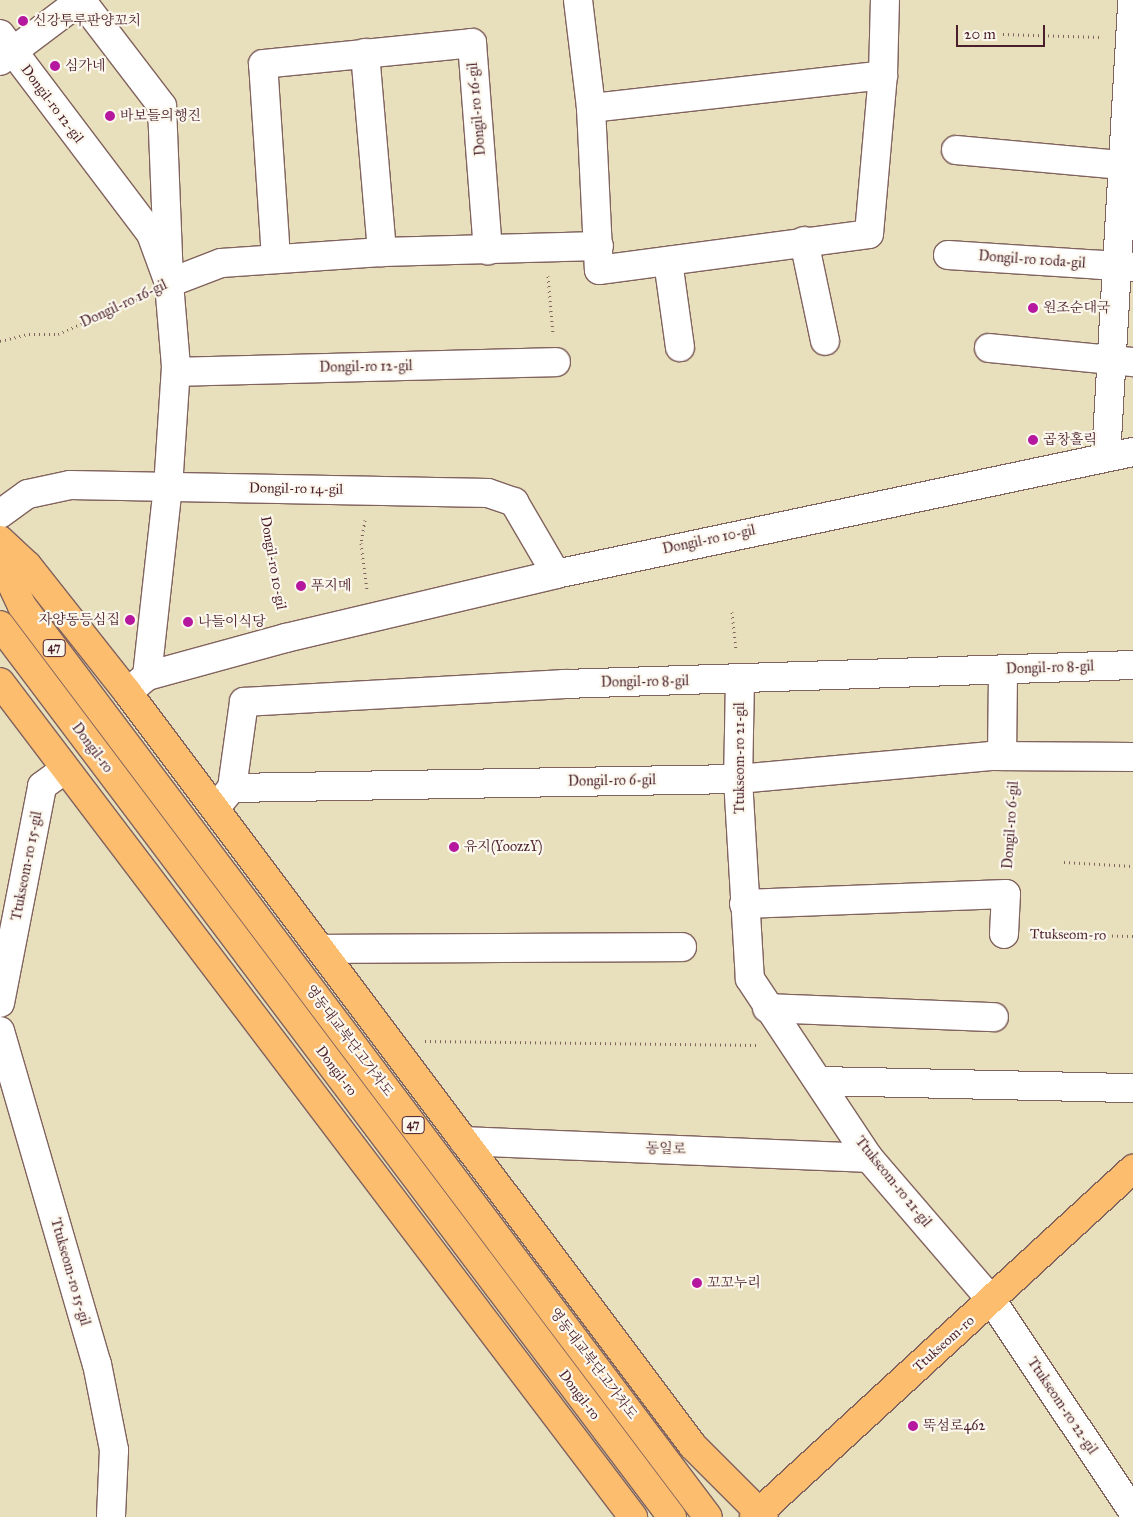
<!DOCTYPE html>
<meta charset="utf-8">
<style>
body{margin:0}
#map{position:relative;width:1133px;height:1517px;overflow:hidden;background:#e8e0bc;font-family:"IM FELL Great Primer","Noto Serif KR",serif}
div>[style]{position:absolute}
.path>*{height:3px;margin-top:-1.5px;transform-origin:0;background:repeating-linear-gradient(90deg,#81635e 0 1px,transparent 0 5px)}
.roads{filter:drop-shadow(1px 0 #81635e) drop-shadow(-1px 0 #81635e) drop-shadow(0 1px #81635e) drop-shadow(0 -1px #81635e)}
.minor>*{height:28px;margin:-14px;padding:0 14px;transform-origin:14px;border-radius:14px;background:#fff}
.major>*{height:28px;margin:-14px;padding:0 14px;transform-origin:14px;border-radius:14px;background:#fcbd6e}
.dots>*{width:14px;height:14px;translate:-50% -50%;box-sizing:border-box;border:2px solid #fbf7ec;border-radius:50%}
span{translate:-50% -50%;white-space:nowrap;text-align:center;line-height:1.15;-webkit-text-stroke:4.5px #fbf7ec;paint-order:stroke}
.shield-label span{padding:1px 4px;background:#fbf7ec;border:1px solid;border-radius:4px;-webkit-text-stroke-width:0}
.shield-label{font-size:12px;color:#4a1f2b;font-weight:700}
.poi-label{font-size:14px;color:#4a1f2b}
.left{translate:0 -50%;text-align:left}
.right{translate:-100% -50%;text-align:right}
.street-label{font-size:14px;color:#4a1f2b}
.scale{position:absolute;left:956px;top:25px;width:89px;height:22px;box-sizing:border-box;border:2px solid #4a1f2b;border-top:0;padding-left:6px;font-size:15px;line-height:18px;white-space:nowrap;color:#4a1f2b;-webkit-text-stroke:4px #fbf7ec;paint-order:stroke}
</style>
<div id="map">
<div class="path">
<div style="left:1003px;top:34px;width:98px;rotate:1.8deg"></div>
<div style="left:548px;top:276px;width:58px;rotate:85.1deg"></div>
<div style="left:0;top:341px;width:30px;rotate:-14deg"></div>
<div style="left:29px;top:334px;width:29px"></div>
<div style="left:58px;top:334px;width:92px;rotate:-23.8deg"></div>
<div style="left:266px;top:518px;width:93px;rotate:80.1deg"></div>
<div style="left:365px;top:520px;width:23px;rotate:100deg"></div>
<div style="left:361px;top:543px;width:47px;rotate:82.7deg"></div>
<div style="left:732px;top:612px;width:37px;rotate:84deg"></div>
<div style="left:1064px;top:862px;width:69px;rotate:3.3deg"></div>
<div style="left:1008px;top:866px;width:81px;rotate:-85.8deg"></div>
<div style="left:1032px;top:934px;width:101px;rotate:1.1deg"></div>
<div style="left:425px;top:1041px;width:333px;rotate:0.7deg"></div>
</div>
<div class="roads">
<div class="minor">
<div style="left:81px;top:0;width:133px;rotate:52.6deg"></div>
<div style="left:162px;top:106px;width:177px;rotate:87.7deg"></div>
<div style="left:169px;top:283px;width:56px;rotate:-21deg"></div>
<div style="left:221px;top:263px;width:161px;rotate:-3.9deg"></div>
<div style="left:382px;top:252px;width:217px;rotate:-1.6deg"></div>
<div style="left:578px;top:0;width:109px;rotate:83.1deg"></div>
<div style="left:591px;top:108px;width:162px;rotate:87.2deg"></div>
<div style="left:599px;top:270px;width:272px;rotate:-7.6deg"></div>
<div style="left:869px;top:234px;width:160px;rotate:-85deg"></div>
<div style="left:883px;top:75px;width:75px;rotate:-88.5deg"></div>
<div style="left:0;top:34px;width:251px;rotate:52.9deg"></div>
<div style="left:151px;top:234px;width:52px;rotate:69.8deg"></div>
<div style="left:169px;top:283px;width:84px;rotate:85.2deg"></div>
<div style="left:176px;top:367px;width:119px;rotate:93.8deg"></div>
<div style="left:168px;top:486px;width:191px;rotate:96.3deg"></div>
<div style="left:147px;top:676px;width:17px;rotate:140deg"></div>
<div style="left:365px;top:53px;width:200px;rotate:85.1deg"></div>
<div style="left:0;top:61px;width:101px;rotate:-37deg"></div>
<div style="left:591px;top:108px;width:294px;rotate:-6.4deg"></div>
<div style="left:956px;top:150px;width:167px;rotate:5.2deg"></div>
<div style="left:804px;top:241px;width:102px;rotate:78.1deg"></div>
<div style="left:948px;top:255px;width:185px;rotate:3.7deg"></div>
<div style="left:276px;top:258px;width:194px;rotate:-93.8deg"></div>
<div style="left:263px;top:64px;width:210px;rotate:-5.7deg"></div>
<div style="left:472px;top:43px;width:208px;rotate:85.6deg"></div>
<div style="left:668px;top:261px;width:87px;rotate:82.1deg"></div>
<div style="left:989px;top:348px;width:145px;rotate:5.6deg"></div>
<div style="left:176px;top:372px;width:380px;rotate:-1.5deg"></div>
<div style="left:1106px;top:457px;width:458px;rotate:-86.7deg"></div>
<div style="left:0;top:514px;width:34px;rotate:-36deg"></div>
<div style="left:28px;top:494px;width:43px;rotate:-12.1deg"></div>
<div style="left:70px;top:485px;width:418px;rotate:1.1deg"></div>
<div style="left:488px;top:493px;width:28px;rotate:19deg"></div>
<div style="left:514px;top:502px;width:83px;rotate:59.7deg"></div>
<div style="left:147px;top:676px;width:144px;rotate:-15.3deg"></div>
<div style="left:286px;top:638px;width:277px;rotate:-13.3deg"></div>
<div style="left:556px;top:574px;width:590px;rotate:-11.94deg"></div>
<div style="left:740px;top:679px;width:100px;rotate:91.1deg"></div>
<div style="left:738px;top:779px;width:200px;rotate:86.6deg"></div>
<div style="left:750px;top:979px;width:215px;rotate:56.4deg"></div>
<div style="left:869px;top:1158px;width:189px;rotate:49.3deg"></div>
<div style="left:992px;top:1301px;width:254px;rotate:56.2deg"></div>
<div style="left:1002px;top:756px;width:87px;rotate:-89.3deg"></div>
<div style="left:232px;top:788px;width:87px;rotate:-82.1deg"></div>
<div style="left:244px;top:702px;width:321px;rotate:-3.2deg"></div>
<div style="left:564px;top:684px;width:569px;rotate:-1.91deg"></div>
<div style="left:221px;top:801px;width:17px;rotate:-50deg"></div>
<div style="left:232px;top:788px;width:506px;rotate:-1.02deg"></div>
<div style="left:738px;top:779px;width:254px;rotate:-5.2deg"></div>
<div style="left:991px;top:756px;width:142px;rotate:0.4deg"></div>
<div style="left:744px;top:904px;width:262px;rotate:-2.2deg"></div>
<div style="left:1006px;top:894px;width:40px;rotate:92.9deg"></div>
<div style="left:321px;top:949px;width:361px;rotate:-0.3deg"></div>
<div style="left:0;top:1003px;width:221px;rotate:-79deg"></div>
<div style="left:42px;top:786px;width:27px;rotate:-36deg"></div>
<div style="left:767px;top:1008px;width:227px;rotate:2.3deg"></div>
<div style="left:0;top:1031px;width:347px;rotate:73.8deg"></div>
<div style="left:97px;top:1364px;width:88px;rotate:78.8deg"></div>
<div style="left:114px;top:1450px;width:67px;rotate:92.6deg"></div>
<div style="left:819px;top:1081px;width:314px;rotate:1.3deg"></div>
<div style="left:464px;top:1141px;width:405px;rotate:2.4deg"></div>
</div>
<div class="major">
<div style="left:0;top:540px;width:37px;rotate:43deg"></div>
<div style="left:27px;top:565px;width:163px;rotate:51.7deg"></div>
<div style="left:128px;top:693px;width:941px;rotate:53.12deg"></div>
<div style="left:693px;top:1446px;width:100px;rotate:45deg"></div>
<div style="left:0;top:559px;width:52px;rotate:64.9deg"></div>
<div style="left:22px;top:606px;width:1140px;rotate:53.02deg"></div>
<div style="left:0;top:625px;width:1117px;rotate:53.01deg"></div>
<div style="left:0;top:682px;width:1048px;rotate:52.83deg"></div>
<div style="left:754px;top:1517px;width:515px;rotate:-42.56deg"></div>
</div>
</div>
<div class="dots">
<div style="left:23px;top:21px;background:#b5179e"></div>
<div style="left:55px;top:66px;background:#b5179e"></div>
<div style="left:110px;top:116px;background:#b5179e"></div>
<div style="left:1033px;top:308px;background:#b5179e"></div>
<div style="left:1033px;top:440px;background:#b5179e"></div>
<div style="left:301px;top:586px;background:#b5179e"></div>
<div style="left:130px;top:620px;background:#b5179e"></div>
<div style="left:188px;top:622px;background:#b5179e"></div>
<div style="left:454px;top:847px;background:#b5179e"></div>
<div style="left:697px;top:1283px;background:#b5179e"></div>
<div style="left:913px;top:1426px;background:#b5179e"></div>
</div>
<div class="shield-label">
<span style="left:54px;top:648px">47</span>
<span style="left:413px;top:1125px">47</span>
</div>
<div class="poi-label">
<span class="left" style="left:33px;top:21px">신강투루판양꼬치</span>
<span class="left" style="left:65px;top:66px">심가네</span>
<span class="left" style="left:120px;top:116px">바보들의행진</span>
<span class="left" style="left:1043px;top:308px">원조순대국</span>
<span class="left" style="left:1043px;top:440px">곱창홀릭</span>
<span class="left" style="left:311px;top:586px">푸지메</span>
<span class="right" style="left:120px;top:620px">자양동등심집</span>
<span class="left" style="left:198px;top:622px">나들이식당</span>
<span class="left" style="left:464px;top:847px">유지(YoozzY)</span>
<span class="left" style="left:707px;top:1283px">꼬꼬누리</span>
<span class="left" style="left:923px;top:1426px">뚝섬로462</span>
</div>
<div class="street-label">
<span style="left:52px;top:104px;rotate:53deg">Dongil-ro 12-gil</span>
<span style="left:477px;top:109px;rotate:-95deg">Dongil-ro 16-gil</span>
<span style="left:1032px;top:260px;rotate:4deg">Dongil-ro 10da-gil</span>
<span style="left:124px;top:304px;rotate:-25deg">Dongil-ro 16-gil</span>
<span style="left:366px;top:367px;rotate:-1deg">Dongil-ro 12-gil</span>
<span style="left:296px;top:489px;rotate:1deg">Dongil-ro 14-gil</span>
<span style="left:709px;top:540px;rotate:-12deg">Dongil-ro 10-gil</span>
<span style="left:273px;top:563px;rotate:80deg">Dongil-ro 10-gil</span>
<span style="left:1050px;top:668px;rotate:-2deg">Dongil-ro 8-gil</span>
<span style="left:645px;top:682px;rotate:-1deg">Dongil-ro 8-gil</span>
<span style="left:92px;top:748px;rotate:53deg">Dongil-ro</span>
<span style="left:740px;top:758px;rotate:-90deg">Ttukseom-ro 21-gil</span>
<span style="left:612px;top:781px;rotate:-1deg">Dongil-ro 6-gil</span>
<span style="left:1011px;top:825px;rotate:-86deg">Dongil-ro 6-gil</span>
<span style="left:27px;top:866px;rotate:-79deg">Ttukseom-ro 15-gil</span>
<span style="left:1068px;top:935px;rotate:1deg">Ttukseom-ro</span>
<span style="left:349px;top:1041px;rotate:53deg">영동대교북단고가차도</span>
<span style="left:336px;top:1071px;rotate:53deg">Dongil-ro</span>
<span style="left:666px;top:1149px;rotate:2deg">동일로</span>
<span style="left:893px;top:1182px;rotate:51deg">Ttukseom-ro 21-gil</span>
<span style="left:70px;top:1272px;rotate:74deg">Ttukseom-ro 15-gil</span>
<span style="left:944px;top:1344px;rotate:-42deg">Ttukseom-ro</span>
<span style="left:593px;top:1364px;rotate:53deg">영동대교북단고가차도</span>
<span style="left:579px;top:1395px;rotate:53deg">Dongil-ro</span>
<span style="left:1062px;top:1406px;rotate:56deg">Ttukseom-ro 22-gil</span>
</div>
<div class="scale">20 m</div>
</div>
